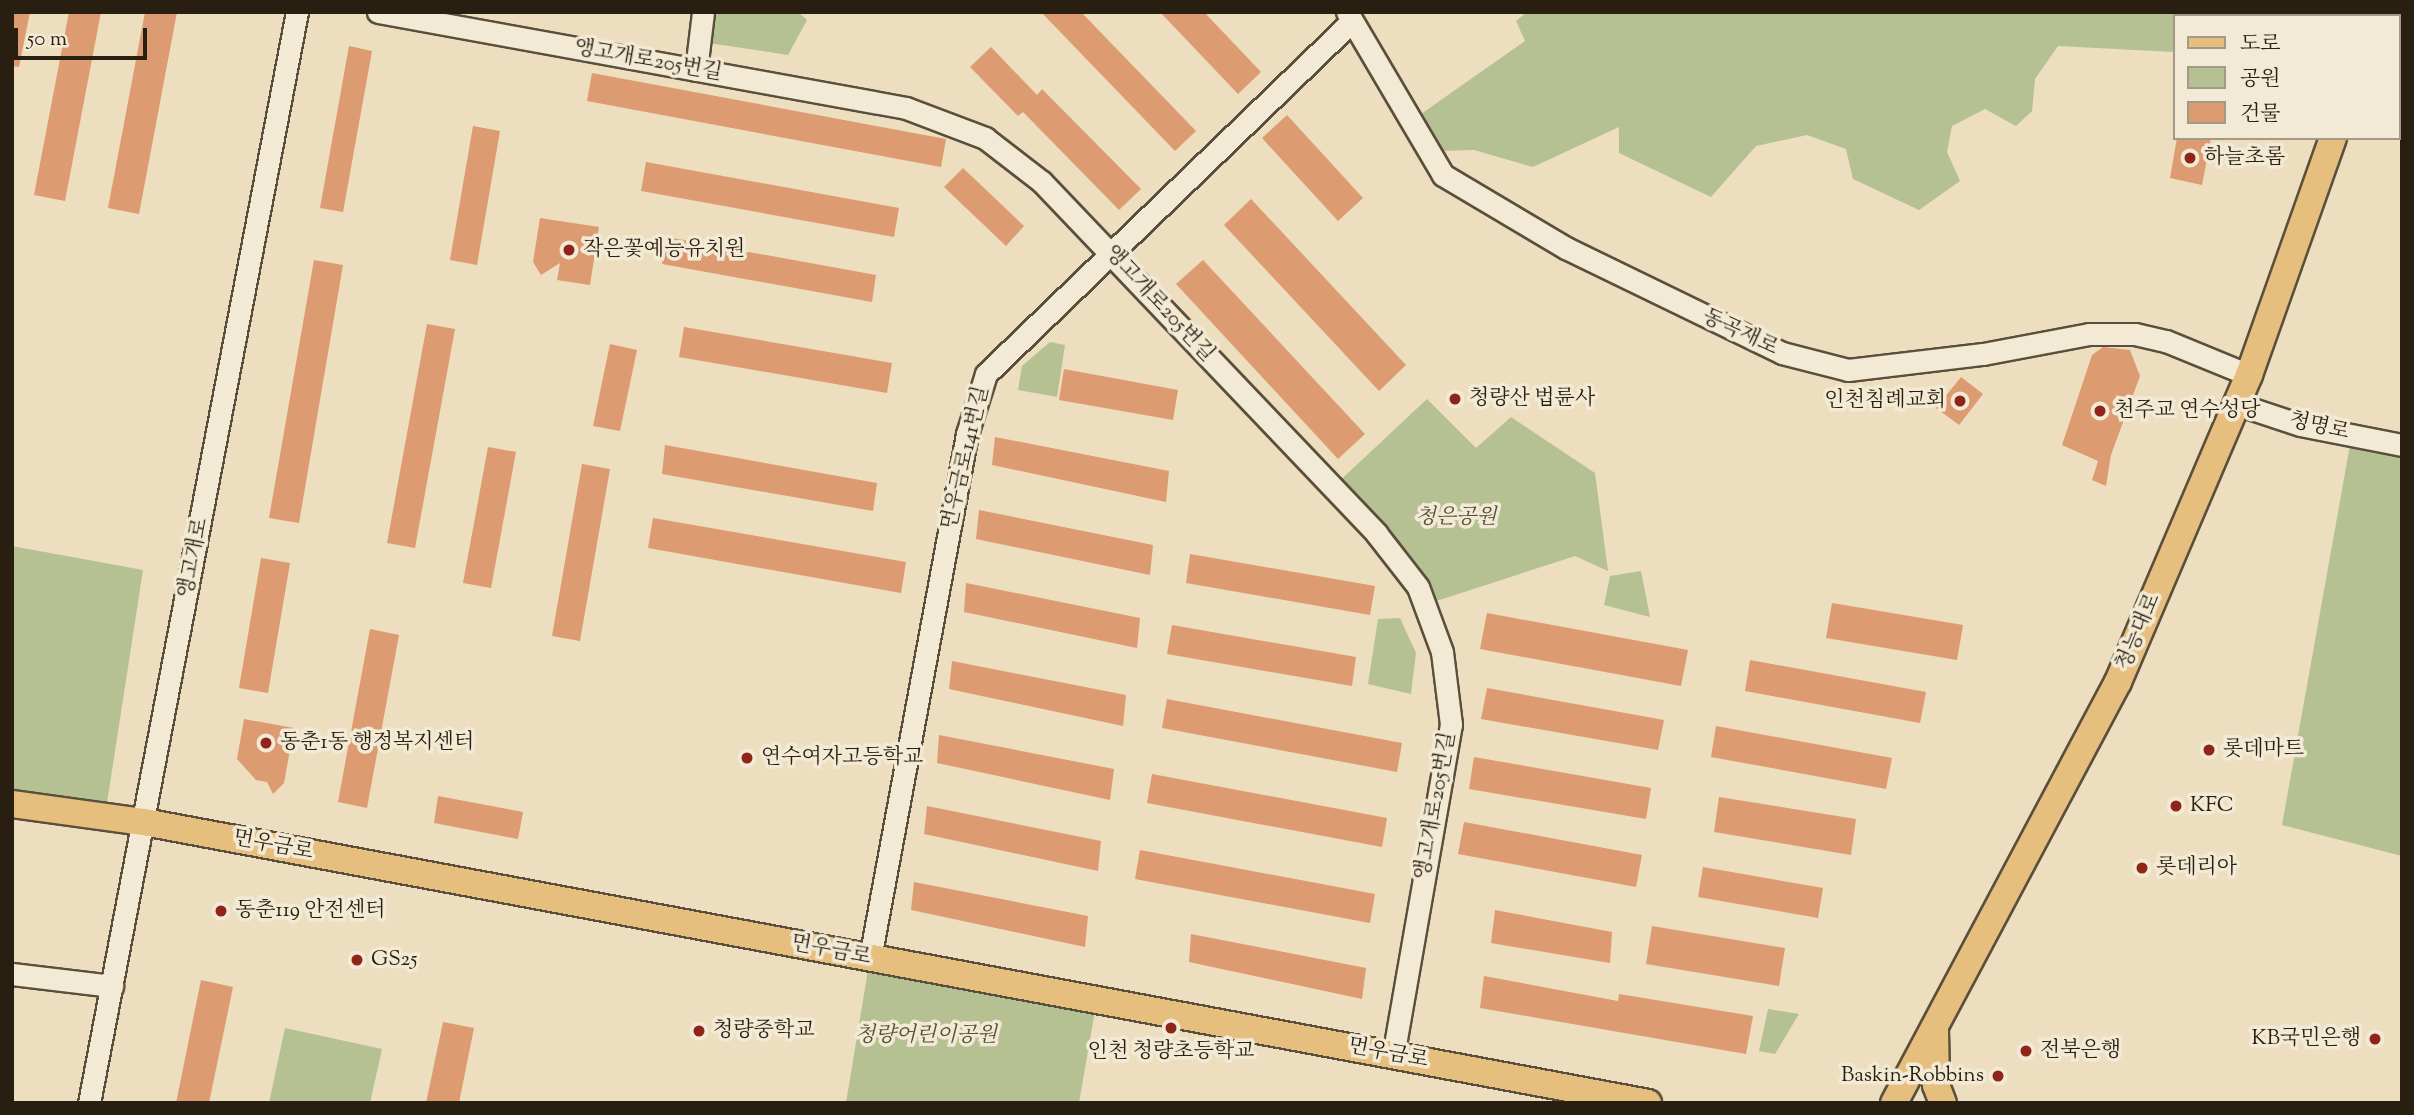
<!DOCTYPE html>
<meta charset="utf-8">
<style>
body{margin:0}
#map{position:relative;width:2414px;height:1115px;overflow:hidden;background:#ecdebe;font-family:"Sorts Mill Goudy","Noto Serif KR",serif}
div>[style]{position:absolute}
.green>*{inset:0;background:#b6c193}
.building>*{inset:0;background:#dd9b72}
.roads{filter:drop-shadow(2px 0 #5a4f3c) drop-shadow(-2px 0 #5a4f3c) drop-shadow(0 2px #5a4f3c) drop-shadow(0 -2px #5a4f3c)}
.minor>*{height:21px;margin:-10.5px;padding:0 10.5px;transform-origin:10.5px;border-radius:10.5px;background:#f3ead5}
.major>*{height:26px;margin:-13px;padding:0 13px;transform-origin:13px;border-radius:13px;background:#e6bf7f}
.dots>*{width:19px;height:19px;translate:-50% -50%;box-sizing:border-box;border:4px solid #f3ead5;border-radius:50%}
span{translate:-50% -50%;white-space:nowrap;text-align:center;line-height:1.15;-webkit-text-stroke:7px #f3ead5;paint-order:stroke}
.street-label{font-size:21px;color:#291f11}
.poi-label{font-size:21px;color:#291f11}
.left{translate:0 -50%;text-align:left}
.right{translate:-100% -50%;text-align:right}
.park-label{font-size:21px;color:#535038;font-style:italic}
.frame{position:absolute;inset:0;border:14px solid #291f11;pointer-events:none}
.legend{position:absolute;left:2173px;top:14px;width:228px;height:126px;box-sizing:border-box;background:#f3ead5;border:2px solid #a29987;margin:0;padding:9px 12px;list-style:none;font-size:21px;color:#291f11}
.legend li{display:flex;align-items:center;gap:14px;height:35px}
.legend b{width:35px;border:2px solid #a29987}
.scale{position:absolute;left:14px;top:28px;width:133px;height:32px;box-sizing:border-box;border:4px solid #291f11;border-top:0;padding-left:9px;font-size:21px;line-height:24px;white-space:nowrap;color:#291f11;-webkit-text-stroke:5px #f3ead5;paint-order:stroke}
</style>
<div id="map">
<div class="green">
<div style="clip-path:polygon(715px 12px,798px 12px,807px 20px,788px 55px,709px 43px)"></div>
<div style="clip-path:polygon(1527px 12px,2186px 12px,2174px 16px,2174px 52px,2058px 46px,2035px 79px,2032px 111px,2016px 126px,1985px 109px,1952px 126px,1947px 152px,1960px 181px,1919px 210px,1853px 179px,1846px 149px,1807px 135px,1756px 146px,1711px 197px,1619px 153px,1619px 127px,1533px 167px,1474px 150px,1439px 151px,1421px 114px,1525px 41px,1516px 21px)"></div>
<div style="clip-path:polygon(1050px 342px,1065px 345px,1057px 397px,1018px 390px,1022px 366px)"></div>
<div style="clip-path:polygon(1427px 399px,1476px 448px,1511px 417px,1595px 473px,1608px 571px,1575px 556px,1424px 605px,1332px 488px)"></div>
<div style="clip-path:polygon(2352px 434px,2402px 445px,2402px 856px,2282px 825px)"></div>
<div style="clip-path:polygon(12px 546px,143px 570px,105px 816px,12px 804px)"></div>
<div style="clip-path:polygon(1641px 571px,1650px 617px,1604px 605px,1610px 576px)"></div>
<div style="clip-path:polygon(1400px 618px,1416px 653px,1411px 694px,1368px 684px,1378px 619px)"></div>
<div style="clip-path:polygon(870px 958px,1097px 999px,1079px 1103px,846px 1103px)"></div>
<div style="clip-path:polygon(1768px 1009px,1799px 1014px,1775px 1054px,1759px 1051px)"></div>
<div style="clip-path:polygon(285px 1028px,382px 1049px,370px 1103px,269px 1103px)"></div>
</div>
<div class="building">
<div style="clip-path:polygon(12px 12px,30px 12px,19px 67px,12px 66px)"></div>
<div style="clip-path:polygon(69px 12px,101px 12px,65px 201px,34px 195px)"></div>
<div style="clip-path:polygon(145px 12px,177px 12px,139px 214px,108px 208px)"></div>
<div style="clip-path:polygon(1041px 12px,1081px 12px,1196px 131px,1175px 151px)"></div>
<div style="clip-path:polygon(1160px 12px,1204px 12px,1261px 72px,1238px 94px)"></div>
<div style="clip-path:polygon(349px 46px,372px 51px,343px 212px,320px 208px)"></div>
<div style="clip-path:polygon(991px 47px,1037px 95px,1042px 89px,1141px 189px,1119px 210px,1023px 112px,1018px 116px,970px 67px)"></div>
<div style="clip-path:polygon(592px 73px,946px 139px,941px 167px,587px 101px)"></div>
<div style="clip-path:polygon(1287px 115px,1363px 198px,1338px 221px,1262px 138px)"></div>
<div style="clip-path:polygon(473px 126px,500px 131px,477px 265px,450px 260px)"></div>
<div style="clip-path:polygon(2177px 138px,2211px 138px,2202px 185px,2170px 178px)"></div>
<div style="clip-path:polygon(646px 162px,899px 208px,894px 237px,641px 191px)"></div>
<div style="clip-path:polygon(963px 168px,1024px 226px,1006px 246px,944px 187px)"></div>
<div style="clip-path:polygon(1251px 199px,1406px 365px,1379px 391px,1224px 225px)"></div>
<div style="clip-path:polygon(540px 218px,599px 227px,590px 285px,557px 280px,560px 263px,541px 275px,533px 262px)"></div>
<div style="clip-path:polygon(667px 237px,876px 275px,872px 302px,662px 264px)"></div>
<div style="clip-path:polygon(314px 260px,343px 265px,299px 523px,269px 518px)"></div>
<div style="clip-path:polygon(1203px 260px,1365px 434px,1338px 459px,1176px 284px)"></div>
<div style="clip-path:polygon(427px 324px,455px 329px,415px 548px,387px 543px)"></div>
<div style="clip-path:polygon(684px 327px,892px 363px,887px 393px,679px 357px)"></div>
<div style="clip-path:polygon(610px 344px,637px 350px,620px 431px,593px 426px)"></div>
<div style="clip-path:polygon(2103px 347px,2130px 350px,2140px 376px,2111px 455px,2106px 486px,2092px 480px,2098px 461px,2062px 445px,2092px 355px)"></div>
<div style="clip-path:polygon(1064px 369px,1178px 390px,1173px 420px,1059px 400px)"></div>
<div style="clip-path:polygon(1961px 377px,1983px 394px,1959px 425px,1936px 408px)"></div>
<div style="clip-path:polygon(995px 437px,1169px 471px,1166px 502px,992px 465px)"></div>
<div style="clip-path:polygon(665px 445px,877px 483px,873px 511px,662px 474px)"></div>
<div style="clip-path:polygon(488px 447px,516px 452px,491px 588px,463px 583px)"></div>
<div style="clip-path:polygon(582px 464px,610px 469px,580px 641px,552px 636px)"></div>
<div style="clip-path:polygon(979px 510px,1153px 545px,1150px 575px,976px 539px)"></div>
<div style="clip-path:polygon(653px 518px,906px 562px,901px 593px,648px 548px)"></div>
<div style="clip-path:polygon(1190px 554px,1375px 586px,1370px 615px,1186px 583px)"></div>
<div style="clip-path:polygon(261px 558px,290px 563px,268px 693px,239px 688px)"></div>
<div style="clip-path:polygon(966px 583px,1140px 618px,1137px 648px,964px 612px)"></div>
<div style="clip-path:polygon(1832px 603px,1963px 625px,1957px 660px,1826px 638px)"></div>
<div style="clip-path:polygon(1487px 613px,1688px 650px,1681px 686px,1480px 649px)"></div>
<div style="clip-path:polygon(1172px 625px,1356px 657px,1352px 686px,1167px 654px)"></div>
<div style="clip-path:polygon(370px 629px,399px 635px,367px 808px,338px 802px)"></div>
<div style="clip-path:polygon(1750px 660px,1926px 692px,1920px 723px,1745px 691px)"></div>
<div style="clip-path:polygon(952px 661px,1126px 695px,1123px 726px,949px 689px)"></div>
<div style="clip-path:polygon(1487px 688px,1664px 720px,1658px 750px,1481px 719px)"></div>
<div style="clip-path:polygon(1167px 699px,1402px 743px,1397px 772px,1162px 728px)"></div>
<div style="clip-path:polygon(244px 719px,294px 728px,284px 783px,273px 794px,267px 782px,256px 780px,237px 759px)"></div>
<div style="clip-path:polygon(1716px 726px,1892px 758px,1886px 789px,1711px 757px)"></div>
<div style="clip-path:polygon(939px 735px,1114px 769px,1110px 800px,937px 763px)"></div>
<div style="clip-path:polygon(1474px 757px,1651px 788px,1646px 819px,1469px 789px)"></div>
<div style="clip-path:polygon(1152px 774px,1387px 818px,1382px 847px,1147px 803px)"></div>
<div style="clip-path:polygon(438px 796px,523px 812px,518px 839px,434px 823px)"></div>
<div style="clip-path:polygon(1719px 797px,1856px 819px,1851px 855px,1714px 832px)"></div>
<div style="clip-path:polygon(927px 806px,1101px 841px,1098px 871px,924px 834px)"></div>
<div style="clip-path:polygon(1464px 822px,1642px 855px,1636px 887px,1458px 854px)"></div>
<div style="clip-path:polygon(1140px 850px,1375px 894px,1370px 923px,1135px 879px)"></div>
<div style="clip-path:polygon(1703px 867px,1823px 888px,1818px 918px,1698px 897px)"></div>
<div style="clip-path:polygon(914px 882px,1088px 916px,1085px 947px,911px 910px)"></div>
<div style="clip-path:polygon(1495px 910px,1612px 932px,1610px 963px,1491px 943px)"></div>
<div style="clip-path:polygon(1652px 926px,1785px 948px,1779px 986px,1646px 964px)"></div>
<div style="clip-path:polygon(1191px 934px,1366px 968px,1362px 999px,1189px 962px)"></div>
<div style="clip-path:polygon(1484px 976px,1618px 1001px,1619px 994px,1753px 1016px,1746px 1054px,1480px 1008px)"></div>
<div style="clip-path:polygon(201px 980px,233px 987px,209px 1103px,176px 1103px)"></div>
<div style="clip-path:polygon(443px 1022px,474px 1028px,459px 1103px,426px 1103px)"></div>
</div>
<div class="roads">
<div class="minor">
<div style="left:378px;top:12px;width:537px;rotate:10.3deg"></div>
<div style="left:906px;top:108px;width:85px;rotate:20.8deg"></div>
<div style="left:985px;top:138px;width:72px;rotate:37.7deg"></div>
<div style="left:1042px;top:182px;width:485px;rotate:46.4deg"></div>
<div style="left:1376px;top:533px;width:68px;rotate:52.1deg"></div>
<div style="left:1418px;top:587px;width:69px;rotate:69.7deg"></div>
<div style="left:1442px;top:652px;width:73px;rotate:82.9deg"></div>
<div style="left:1451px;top:724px;width:336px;rotate:99.9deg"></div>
<div style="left:1347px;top:12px;width:189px;rotate:59.5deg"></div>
<div style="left:1443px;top:175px;width:143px;rotate:30.7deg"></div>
<div style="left:1566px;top:248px;width:240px;rotate:25.9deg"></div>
<div style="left:1782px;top:353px;width:68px;rotate:14.4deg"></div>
<div style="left:1848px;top:370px;width:136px;rotate:-6.8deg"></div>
<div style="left:1983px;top:354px;width:108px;rotate:-10.7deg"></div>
<div style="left:2089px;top:334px;width:46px"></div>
<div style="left:2135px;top:334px;width:32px;rotate:13deg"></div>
<div style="left:2166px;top:341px;width:90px;rotate:22.3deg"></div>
<div style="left:2398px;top:55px;width:4px;rotate:14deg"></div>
<div style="left:696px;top:70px;width:58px;rotate:-83.1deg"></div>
<div style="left:2237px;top:404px;width:66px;rotate:18.4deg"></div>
<div style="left:2300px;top:425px;width:104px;rotate:11.1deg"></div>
<div style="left:870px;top:958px;width:533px;rotate:-79.51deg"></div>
<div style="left:967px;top:434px;width:63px;rotate:-72.4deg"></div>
<div style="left:986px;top:374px;width:507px;rotate:-43.96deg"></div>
<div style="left:12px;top:974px;width:101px;rotate:6.8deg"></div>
<div style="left:89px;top:1103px;width:1111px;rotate:-79.21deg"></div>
</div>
<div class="major">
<div style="left:2352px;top:12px;width:4px;rotate:90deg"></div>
<div style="left:12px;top:804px;width:133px;rotate:7.8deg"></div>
<div style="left:144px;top:822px;width:1530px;rotate:10.58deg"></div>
<div style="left:1935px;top:1029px;width:56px;rotate:89deg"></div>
<div style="left:1936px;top:1085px;width:19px;rotate:69deg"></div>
<div style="left:1894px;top:1103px;width:477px;rotate:-62deg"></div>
<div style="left:2118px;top:682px;width:334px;rotate:-66.9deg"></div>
<div style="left:2249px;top:375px;width:251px;rotate:-70.5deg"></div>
</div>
</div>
<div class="dots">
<div style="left:2190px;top:158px;background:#8f2418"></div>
<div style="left:569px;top:250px;background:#8f2418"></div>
<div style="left:1455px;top:399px;background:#8f2418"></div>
<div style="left:1960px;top:401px;background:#8f2418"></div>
<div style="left:2100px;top:411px;background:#8f2418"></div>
<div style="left:266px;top:743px;background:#8f2418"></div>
<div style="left:2209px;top:750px;background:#8f2418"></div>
<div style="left:747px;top:758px;background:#8f2418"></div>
<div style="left:2176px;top:806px;background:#8f2418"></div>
<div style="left:2142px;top:868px;background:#8f2418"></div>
<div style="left:221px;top:911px;background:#8f2418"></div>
<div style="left:357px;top:960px;background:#8f2418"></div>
<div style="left:1171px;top:1028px;background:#8f2418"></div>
<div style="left:699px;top:1031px;background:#8f2418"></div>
<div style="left:2375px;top:1039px;background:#8f2418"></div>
<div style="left:2026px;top:1051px;background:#8f2418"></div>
<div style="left:1998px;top:1076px;background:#8f2418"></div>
</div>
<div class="street-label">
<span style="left:648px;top:61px;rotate:10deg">앵고개로205번길</span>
<span style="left:1159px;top:304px;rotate:47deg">앵고개로205번길</span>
<span style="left:1740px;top:333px;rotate:25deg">동곡재로</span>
<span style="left:2319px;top:427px;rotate:13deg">청명로</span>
<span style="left:966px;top:458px;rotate:-77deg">먼우금로141번길</span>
<span style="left:194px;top:558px;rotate:-79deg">앵고개로</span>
<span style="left:2139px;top:632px;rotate:-67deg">청능대로</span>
<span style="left:1436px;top:806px;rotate:-80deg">앵고개로205번길</span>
<span style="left:273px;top:846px;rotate:11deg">먼우금로</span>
<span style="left:831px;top:951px;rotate:11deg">먼우금로</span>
<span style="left:1388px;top:1054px;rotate:11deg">먼우금로</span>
</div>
<div class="poi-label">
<span class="left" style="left:2204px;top:158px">하늘초롬</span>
<span class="left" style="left:583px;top:250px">작은꽃예능유치원</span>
<span class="left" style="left:1469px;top:399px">청량산 법륜사</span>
<span class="right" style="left:1946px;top:401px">인천침례교회</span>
<span class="left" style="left:2114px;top:411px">천주교 연수성당</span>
<span class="left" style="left:280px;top:743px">동춘1동 행정복지센터</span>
<span class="left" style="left:2223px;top:750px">롯데마트</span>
<span class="left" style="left:761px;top:758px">연수여자고등학교</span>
<span class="left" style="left:2190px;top:806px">KFC</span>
<span class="left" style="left:2156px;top:868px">롯데리아</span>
<span class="left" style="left:235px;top:911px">동춘119 안전센터</span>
<span class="left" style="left:371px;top:960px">GS25</span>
<span class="left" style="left:713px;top:1031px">청량중학교</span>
<span class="right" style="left:2361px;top:1039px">KB국민은행</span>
<span class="left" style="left:2040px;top:1051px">전북은행</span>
<span style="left:1171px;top:1052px">인천 청량초등학교</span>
<span class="right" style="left:1984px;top:1076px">Baskin-Robbins</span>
</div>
<div class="park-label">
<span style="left:1456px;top:518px">청은공원</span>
<span style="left:926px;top:1036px">청량어린이공원</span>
</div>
<div class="frame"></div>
<ul class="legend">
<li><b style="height:9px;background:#e6bf7f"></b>도로</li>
<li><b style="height:19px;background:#b6c193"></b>공원</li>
<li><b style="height:19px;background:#dd9b72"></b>건물</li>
</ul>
<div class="scale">50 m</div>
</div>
